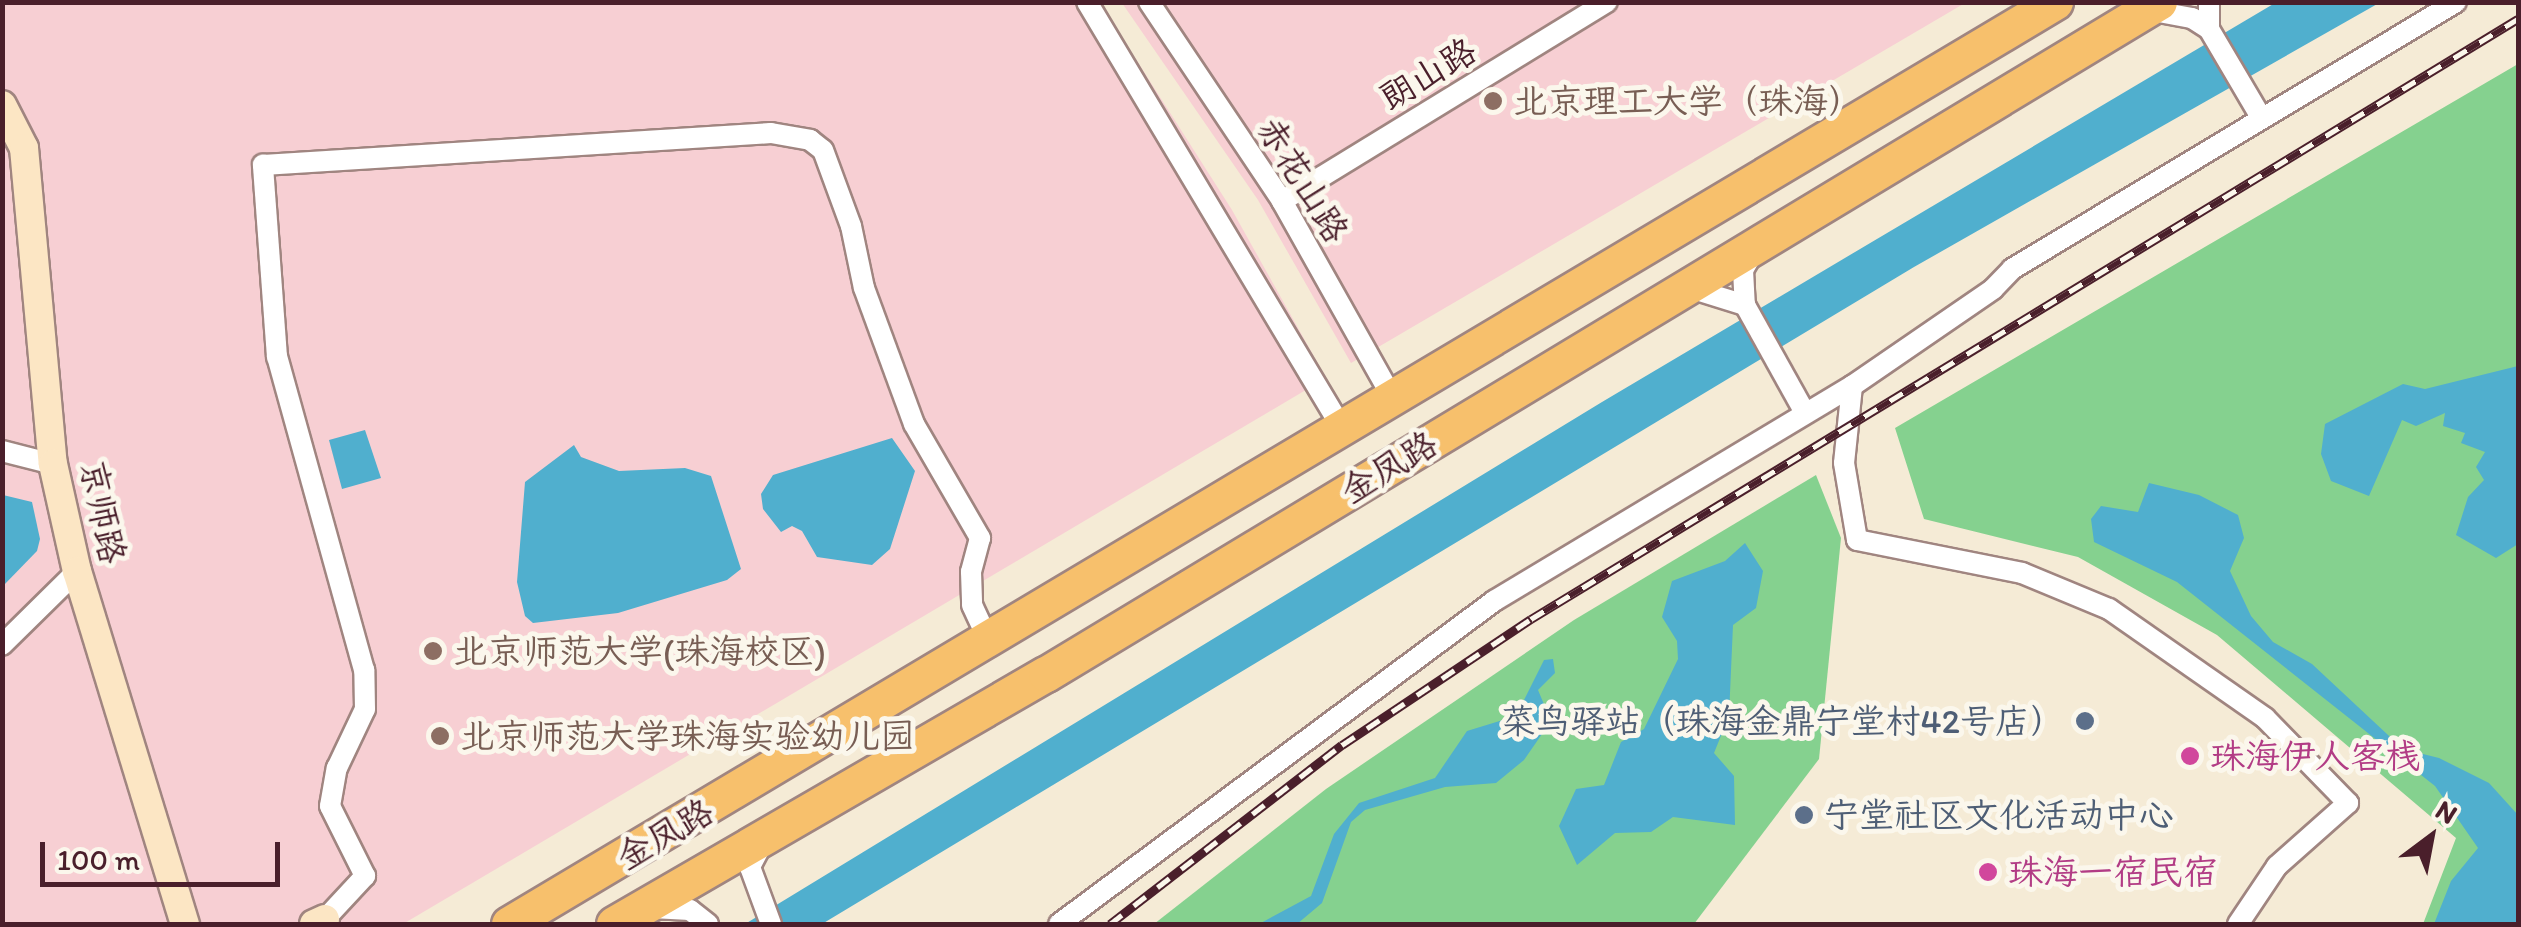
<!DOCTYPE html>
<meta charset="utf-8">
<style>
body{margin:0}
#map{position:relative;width:2521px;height:927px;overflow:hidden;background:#f5ebd6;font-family:Itim,"LXGW WenKai TC",sans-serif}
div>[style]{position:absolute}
.built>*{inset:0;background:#f7cfd3}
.green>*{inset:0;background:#85d18f}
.water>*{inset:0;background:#50afce}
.roads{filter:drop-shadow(2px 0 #a08580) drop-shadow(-2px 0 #a08580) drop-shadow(0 2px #a08580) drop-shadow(0 -2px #a08580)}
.street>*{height:20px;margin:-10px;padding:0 10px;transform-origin:10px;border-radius:10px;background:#fff}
.secondary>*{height:28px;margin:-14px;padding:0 14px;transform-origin:14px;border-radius:14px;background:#fce6c4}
.highway>*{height:35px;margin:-17.5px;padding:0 17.5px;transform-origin:17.5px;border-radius:17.5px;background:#f7c06c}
.rail>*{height:9px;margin-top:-4.5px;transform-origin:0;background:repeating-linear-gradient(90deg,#fbf7ec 0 15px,#4a1f2b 0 30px);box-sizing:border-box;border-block:2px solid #4a1f2b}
.dots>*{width:28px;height:28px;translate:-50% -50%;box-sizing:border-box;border:5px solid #fbf7ec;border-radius:50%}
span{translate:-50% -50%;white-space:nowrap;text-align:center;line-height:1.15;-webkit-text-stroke:10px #fbf7ec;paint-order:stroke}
.street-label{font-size:35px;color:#4a1f2b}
.education-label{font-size:35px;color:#785e54}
.left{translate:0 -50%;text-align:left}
.service-label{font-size:35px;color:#4e5e75}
.right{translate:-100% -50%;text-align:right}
.hotel-label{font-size:35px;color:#b23c85}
.frame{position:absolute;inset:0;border:5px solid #4a1f2b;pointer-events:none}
.north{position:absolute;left:2381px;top:787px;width:100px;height:100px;-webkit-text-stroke:8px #fbf7ec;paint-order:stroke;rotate:32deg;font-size:28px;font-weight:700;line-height:40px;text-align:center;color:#4a1f2b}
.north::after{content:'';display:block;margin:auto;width:35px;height:45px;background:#4a1f2b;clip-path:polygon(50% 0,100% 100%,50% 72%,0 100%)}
.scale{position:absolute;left:40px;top:842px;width:240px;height:45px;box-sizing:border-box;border:5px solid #4a1f2b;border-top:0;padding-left:12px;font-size:30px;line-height:35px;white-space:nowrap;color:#4a1f2b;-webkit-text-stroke:8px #fbf7ec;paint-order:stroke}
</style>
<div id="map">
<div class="built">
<div style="clip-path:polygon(2px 3px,1100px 3px,1232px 210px,1326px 378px,403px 924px,3px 924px)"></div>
<div style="clip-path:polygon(1122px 3px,1965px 3px,1351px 363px,1258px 200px)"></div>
</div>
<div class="green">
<div style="clip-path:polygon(2518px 64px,2518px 924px,2423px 924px,2456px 838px,2217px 635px,2078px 557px,1924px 519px,1895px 428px)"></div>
<div style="clip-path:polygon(1816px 475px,1841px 538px,1819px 759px,1694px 924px,1154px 924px,1326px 789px,1574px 620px)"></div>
</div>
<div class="water">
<div style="clip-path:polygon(2275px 3px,2379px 3px,1914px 267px,822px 924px,745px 924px,1602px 402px)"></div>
<div style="clip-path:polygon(2518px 366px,2518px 544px,2496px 558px,2456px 535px,2468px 497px,2484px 480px,2476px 467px,2485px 452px,2461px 443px,2465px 433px,2443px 426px,2445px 413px,2416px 426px,2402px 420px,2369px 496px,2331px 481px,2321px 454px,2325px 424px,2403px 384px,2425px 389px)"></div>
<div style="clip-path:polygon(365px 430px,381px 478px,342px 489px,329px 440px)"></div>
<div style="clip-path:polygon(892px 438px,915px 471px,890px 549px,872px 565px,817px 557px,802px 531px,792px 526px,781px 532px,763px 509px,761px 494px,773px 475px)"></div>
<div style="clip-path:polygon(574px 445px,581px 457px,619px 471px,685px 468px,711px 476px,741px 569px,727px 580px,618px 613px,533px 623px,525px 616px,517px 582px,525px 482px)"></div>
<div style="clip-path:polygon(2149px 483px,2199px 495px,2238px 515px,2244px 538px,2230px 571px,2251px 616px,2273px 642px,2312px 664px,2403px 749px,2439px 758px,2489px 783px,2518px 815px,2518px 924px,2434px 924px,2451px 881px,2478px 848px,2435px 786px,2177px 582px,2094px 542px,2091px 519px,2101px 506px,2138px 512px)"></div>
<div style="clip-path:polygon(3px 495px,32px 502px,40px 539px,37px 551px,3px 586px)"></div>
<div style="clip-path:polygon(1745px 543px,1763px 571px,1756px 608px,1733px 625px,1729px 716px,1714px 753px,1734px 776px,1735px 825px,1673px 817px,1651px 832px,1615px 833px,1577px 865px,1559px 826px,1576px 789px,1604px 785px,1621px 742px,1644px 729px,1678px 659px,1677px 641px,1662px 617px,1672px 581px,1725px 561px)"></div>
<div style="clip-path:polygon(1553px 659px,1555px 673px,1538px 690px,1551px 721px,1524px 760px,1496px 783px,1445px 787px,1365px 810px,1351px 822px,1322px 903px,1297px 924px,1259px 924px,1311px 896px,1334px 834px,1359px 803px,1435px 778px,1467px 731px,1516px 716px,1544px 660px)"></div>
</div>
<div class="roads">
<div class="street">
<div style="left:1087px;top:2px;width:495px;rotate:59.1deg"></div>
<div style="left:1149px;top:2px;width:239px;rotate:56.2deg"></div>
<div style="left:1282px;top:201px;width:225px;rotate:60.7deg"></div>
<div style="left:2209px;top:2px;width:27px;rotate:90deg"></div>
<div style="left:2148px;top:10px;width:45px;rotate:10.3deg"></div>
<div style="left:2192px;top:18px;width:20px;rotate:33deg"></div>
<div style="left:2209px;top:29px;width:104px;rotate:59.5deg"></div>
<div style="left:1282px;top:201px;width:381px;rotate:-31.5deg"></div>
<div style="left:1754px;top:251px;width:22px;rotate:120deg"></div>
<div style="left:1743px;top:270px;width:35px;rotate:87deg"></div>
<div style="left:1745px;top:305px;width:124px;rotate:60.9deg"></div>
<div style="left:1690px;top:288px;width:58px;rotate:17.2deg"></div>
<div style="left:1852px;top:386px;width:77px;rotate:95.9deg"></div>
<div style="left:1844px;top:463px;width:78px;rotate:80.4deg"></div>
<div style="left:1857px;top:540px;width:168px;rotate:11.3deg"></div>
<div style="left:2022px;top:573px;width:94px;rotate:22.5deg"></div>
<div style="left:2109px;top:609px;width:190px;rotate:34.9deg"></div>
<div style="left:2265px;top:718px;width:119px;rotate:45.7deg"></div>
<div style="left:2348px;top:803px;width:95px;rotate:138.4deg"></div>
<div style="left:2277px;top:866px;width:70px;rotate:123.9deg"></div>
<div style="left:2px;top:451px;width:53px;rotate:14.3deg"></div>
<div style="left:2px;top:645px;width:105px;rotate:-44.6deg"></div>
<div style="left:762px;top:844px;width:26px;rotate:118deg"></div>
<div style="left:750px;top:867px;width:61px;rotate:69.8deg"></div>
<div style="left:652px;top:908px;width:38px;rotate:3deg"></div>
<div style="left:690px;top:910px;width:23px;rotate:38deg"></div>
<div style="left:325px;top:919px;width:59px;rotate:-47.1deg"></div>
<div style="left:365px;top:876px;width:78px;rotate:-116.6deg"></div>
<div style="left:330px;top:806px;width:39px;rotate:-80deg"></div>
<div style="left:337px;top:768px;width:65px;rotate:-64.6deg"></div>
<div style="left:365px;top:709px;width:39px;rotate:-91deg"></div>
<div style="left:364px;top:670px;width:325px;rotate:-105.5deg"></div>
<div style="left:277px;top:357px;width:193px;rotate:-94.2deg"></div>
<div style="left:263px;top:165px;width:509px;rotate:-3.6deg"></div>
<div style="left:771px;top:133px;width:40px;rotate:10deg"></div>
<div style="left:810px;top:140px;width:16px;rotate:38deg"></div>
<div style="left:823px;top:150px;width:81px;rotate:69.8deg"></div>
<div style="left:851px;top:226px;width:63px;rotate:78.2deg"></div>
<div style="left:864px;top:288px;width:145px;rotate:69.8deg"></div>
<div style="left:914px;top:424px;width:132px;rotate:59.9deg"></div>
<div style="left:980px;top:538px;width:35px;rotate:105deg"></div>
<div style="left:971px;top:572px;width:33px;rotate:88deg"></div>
<div style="left:972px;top:605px;width:33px;rotate:65deg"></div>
<div style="left:1059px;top:924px;width:542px;rotate:-36.59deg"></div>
<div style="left:1494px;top:601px;width:418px;rotate:-31deg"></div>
<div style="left:1852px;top:386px;width:171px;rotate:-34.5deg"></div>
<div style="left:1993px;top:289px;width:28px;rotate:-46deg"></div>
<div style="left:2012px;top:269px;width:518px;rotate:-31.02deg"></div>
</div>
<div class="secondary">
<div style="left:2px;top:105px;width:48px;rotate:62.9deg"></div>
<div style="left:24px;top:148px;width:317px;rotate:84.8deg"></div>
<div style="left:53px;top:464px;width:110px;rotate:77.4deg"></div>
<div style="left:77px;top:571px;width:369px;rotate:73deg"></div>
<div style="left:314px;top:924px;width:12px;rotate:-24deg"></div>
</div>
<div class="highway">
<div style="left:509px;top:924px;width:1800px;rotate:-30.81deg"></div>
<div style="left:614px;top:924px;width:499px;rotate:-30.1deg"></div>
<div style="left:1046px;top:674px;width:1300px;rotate:-31.12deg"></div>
</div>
</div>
<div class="rail">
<div style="left:1110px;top:924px;width:293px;rotate:-37.7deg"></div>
<div style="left:1342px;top:745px;width:227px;rotate:-33.7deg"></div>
<div style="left:1531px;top:619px;width:1155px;rotate:-31.3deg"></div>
</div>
<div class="dots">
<div style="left:1493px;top:101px;background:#8d6e63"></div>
<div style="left:433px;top:651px;background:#8d6e63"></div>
<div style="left:2085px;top:721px;background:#5c6f8a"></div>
<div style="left:440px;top:736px;background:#8d6e63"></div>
<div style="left:2190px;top:756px;background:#d1479c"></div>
<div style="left:1804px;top:815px;background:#5c6f8a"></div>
<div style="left:1988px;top:872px;background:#d1479c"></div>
</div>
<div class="street-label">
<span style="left:1428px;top:74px;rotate:-31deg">朗山路</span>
<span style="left:1303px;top:180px;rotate:58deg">赤花山路</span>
<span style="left:1389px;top:467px;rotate:-31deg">金凤路</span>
<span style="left:103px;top:512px;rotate:78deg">京师路</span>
<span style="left:665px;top:834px;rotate:-30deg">金凤路</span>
</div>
<div class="education-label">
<span class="left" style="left:1513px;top:101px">北京理工大学（珠海）</span>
<span class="left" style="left:453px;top:651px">北京师范大学(珠海校区)</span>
<span class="left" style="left:460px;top:736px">北京师范大学珠海实验幼儿园</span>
</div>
<div class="service-label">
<span class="right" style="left:2065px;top:721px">菜鸟驿站（珠海金鼎宁堂村42号店）</span>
<span class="left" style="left:1824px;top:815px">宁堂社区文化活动中心</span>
</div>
<div class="hotel-label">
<span class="left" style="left:2210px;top:756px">珠海伊人客栈</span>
<span class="left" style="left:2008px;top:872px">珠海一宿民宿</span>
</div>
<div class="frame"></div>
<div class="north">N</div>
<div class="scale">100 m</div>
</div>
